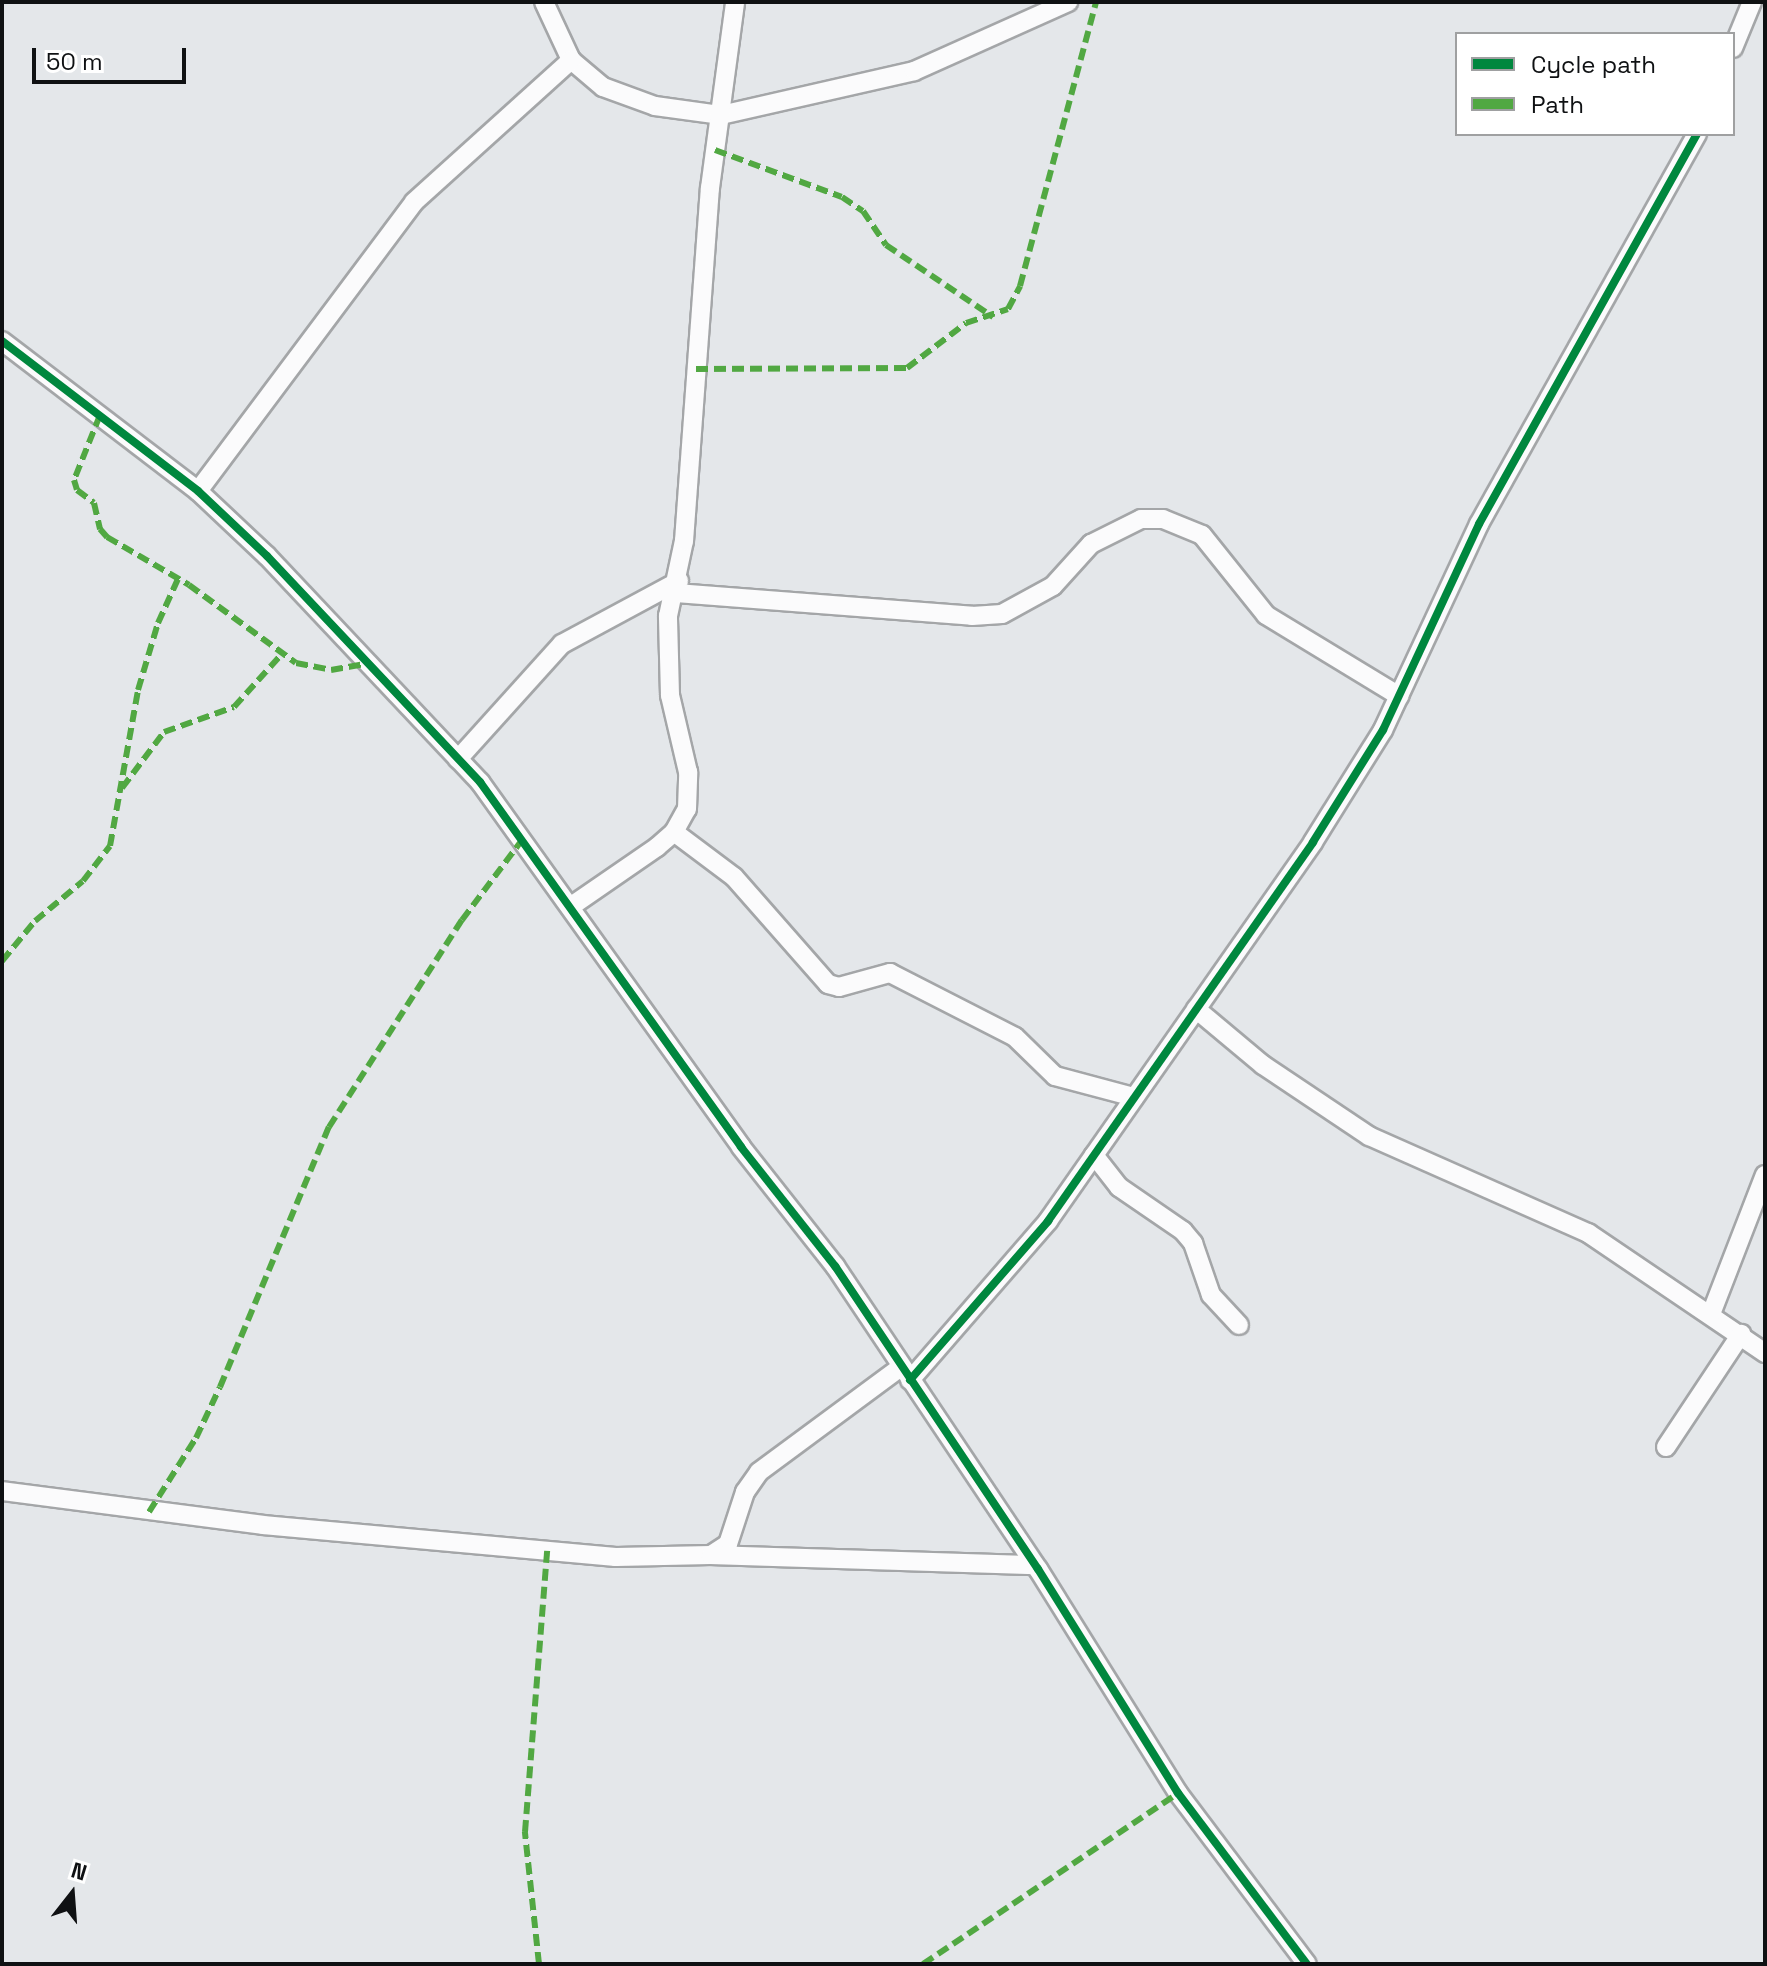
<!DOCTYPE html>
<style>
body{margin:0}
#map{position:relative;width:1767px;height:1966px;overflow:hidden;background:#e4e7ea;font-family:"Space Grotesk",sans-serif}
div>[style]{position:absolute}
.roads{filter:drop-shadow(2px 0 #a4a6a8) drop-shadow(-2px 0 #a4a6a8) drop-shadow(0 2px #a4a6a8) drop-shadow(0 -2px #a4a6a8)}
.street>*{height:18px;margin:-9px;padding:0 9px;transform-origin:9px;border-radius:9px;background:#fbfbfc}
.quiet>*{height:6px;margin-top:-3px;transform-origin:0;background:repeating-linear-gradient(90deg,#51a842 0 12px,transparent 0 18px)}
.cycleway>*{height:8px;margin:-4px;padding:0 4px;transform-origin:4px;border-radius:4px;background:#00873e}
span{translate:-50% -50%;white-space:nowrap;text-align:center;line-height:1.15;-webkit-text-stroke:8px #fff;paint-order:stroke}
.frame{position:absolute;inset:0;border:4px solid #0f1113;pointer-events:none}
.legend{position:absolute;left:1455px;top:32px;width:280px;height:104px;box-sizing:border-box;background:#fff;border:2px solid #9fa0a1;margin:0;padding:10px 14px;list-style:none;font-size:24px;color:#0f1113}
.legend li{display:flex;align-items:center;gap:16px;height:40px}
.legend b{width:40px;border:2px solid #9fa0a1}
.north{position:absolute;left:32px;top:1854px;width:80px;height:80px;-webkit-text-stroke:6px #fff;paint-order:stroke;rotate:17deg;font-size:22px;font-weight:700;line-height:32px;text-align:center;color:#0f1113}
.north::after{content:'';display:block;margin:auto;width:28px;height:36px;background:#0f1113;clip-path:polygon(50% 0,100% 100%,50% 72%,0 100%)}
.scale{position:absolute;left:32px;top:48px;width:154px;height:36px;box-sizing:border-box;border:4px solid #0f1113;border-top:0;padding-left:10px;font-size:24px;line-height:28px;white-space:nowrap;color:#0f1113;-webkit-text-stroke:6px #fff;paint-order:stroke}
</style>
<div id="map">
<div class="roads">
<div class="street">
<div style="left:544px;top:2px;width:64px;rotate:65deg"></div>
<div style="left:571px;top:60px;width:42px;rotate:40.2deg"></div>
<div style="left:603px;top:87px;width:55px;rotate:20.1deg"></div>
<div style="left:655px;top:106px;width:67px;rotate:7.8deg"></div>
<div style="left:721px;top:115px;width:198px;rotate:-12.8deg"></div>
<div style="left:914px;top:71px;width:169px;rotate:-24.1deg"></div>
<div style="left:1733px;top:48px;width:50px;rotate:-67.6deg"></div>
<div style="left:2px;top:341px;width:247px;rotate:37.4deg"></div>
<div style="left:198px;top:491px;width:95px;rotate:43.3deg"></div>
<div style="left:267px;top:556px;width:311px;rotate:46.7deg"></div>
<div style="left:480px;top:782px;width:449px;rotate:54.4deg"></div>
<div style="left:741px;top:1147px;width:152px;rotate:51.7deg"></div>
<div style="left:835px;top:1266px;width:365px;rotate:56.2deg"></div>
<div style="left:1038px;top:1569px;width:264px;rotate:58deg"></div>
<div style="left:1178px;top:1793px;width:214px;rotate:53deg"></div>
<div style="left:198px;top:491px;width:361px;rotate:-53.2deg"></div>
<div style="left:414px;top:202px;width:212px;rotate:-42.1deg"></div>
<div style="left:676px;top:593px;width:297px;rotate:4.4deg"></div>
<div style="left:972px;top:616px;width:30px;rotate:-4deg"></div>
<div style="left:1002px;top:614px;width:58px;rotate:-28.8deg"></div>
<div style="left:1053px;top:586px;width:57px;rotate:-47.9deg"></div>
<div style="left:1091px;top:544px;width:56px;rotate:-26.6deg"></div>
<div style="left:1141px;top:519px;width:22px"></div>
<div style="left:1163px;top:519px;width:42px;rotate:22.3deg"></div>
<div style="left:1202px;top:535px;width:102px;rotate:51.3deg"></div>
<div style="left:1266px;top:615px;width:156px;rotate:31.3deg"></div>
<div style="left:458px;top:759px;width:155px;rotate:-47.9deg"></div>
<div style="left:562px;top:644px;width:133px;rotate:-28.3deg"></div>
<div style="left:674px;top:832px;width:75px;rotate:36.9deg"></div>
<div style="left:734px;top:877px;width:142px;rotate:48.7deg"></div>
<div style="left:828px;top:984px;width:11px;rotate:15deg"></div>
<div style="left:839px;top:987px;width:53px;rotate:-15.4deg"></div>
<div style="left:890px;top:973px;width:140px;rotate:27.1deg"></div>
<div style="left:1015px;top:1037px;width:56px;rotate:44.3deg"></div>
<div style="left:1055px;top:1076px;width:82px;rotate:14.9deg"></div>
<div style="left:570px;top:907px;width:106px;rotate:-34.6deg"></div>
<div style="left:657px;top:847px;width:23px;rotate:-41deg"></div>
<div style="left:674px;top:832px;width:26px;rotate:-61deg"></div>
<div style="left:687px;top:809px;width:37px;rotate:-88deg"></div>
<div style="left:688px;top:772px;width:79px;rotate:-103.2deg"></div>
<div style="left:670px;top:695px;width:79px;rotate:-91.5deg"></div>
<div style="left:668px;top:616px;width:77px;rotate:-78deg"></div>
<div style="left:684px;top:541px;width:354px;rotate:-85.8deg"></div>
<div style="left:710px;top:188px;width:188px;rotate:-82.3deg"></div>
<div style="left:1196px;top:1009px;width:87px;rotate:39.9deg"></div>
<div style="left:1263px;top:1065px;width:128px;rotate:33.8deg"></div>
<div style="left:1369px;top:1136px;width:240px;rotate:23.9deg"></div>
<div style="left:1588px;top:1233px;width:214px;rotate:34.1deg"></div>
<div style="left:1094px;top:1155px;width:41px;rotate:52deg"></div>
<div style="left:1119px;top:1187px;width:78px;rotate:34.5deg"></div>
<div style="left:1183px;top:1231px;width:16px;rotate:50deg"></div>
<div style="left:1193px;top:1243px;width:55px;rotate:70.9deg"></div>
<div style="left:1211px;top:1295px;width:41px;rotate:47deg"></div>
<div style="left:1711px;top:1314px;width:149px;rotate:-68.8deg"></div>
<div style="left:910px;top:1380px;width:211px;rotate:-49deg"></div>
<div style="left:1048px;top:1221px;width:462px;rotate:-55deg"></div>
<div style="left:1313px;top:842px;width:132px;rotate:-58deg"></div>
<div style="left:1383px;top:730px;width:227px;rotate:-65deg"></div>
<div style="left:1479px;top:524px;width:447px;rotate:-60.8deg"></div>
<div style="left:1666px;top:1447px;width:136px;rotate:-56.4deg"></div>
<div style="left:2px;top:1491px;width:263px;rotate:7.4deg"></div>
<div style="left:263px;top:1525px;width:354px;rotate:5.2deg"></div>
<div style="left:616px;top:1557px;width:95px;rotate:-1.2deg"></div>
<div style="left:711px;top:1555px;width:20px;rotate:-33deg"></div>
<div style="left:728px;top:1544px;width:55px;rotate:-71.9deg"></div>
<div style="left:745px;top:1492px;width:24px;rotate:-55deg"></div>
<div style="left:759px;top:1472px;width:177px;rotate:-36.5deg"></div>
<div style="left:711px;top:1555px;width:324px;rotate:1.8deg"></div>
</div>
</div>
<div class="quiet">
<div style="left:715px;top:150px;width:135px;rotate:20.3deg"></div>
<div style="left:842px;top:197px;width:25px;rotate:34deg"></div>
<div style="left:863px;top:211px;width:41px;rotate:55.9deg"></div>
<div style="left:886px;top:245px;width:129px;rotate:33.9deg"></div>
<div style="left:696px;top:369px;width:211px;rotate:-0.3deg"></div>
<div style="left:907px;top:368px;width:74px;rotate:-37.3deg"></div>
<div style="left:966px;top:323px;width:44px;rotate:-18.4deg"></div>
<div style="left:1008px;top:309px;width:26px;rotate:-62deg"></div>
<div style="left:1020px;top:286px;width:294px;rotate:-75deg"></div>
<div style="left:100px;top:415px;width:70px;rotate:111.8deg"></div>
<div style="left:74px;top:480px;width:10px;rotate:73deg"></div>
<div style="left:77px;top:490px;width:21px;rotate:37deg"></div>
<div style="left:94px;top:503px;width:27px;rotate:77deg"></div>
<div style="left:100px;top:529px;width:11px;rotate:49deg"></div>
<div style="left:107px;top:537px;width:95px;rotate:30.3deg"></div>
<div style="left:189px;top:585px;width:132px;rotate:36.1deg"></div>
<div style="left:296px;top:663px;width:36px;rotate:11deg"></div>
<div style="left:331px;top:670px;width:40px;rotate:-10deg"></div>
<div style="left:122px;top:788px;width:70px;rotate:-53.1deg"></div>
<div style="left:164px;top:732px;width:74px;rotate:-19.7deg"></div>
<div style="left:234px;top:707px;width:70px;rotate:-47.9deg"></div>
<div style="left:2px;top:961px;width:52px;rotate:-50.5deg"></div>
<div style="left:35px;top:921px;width:62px;rotate:-39.8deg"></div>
<div style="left:83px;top:881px;width:44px;rotate:-52.4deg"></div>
<div style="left:110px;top:846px;width:158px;rotate:-79.8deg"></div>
<div style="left:138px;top:690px;width:70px;rotate:-73.4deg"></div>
<div style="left:158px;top:623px;width:48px;rotate:-65.6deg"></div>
<div style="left:149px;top:1512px;width:88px;rotate:-57.6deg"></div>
<div style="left:196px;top:1438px;width:56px;rotate:-64.8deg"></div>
<div style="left:220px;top:1387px;width:282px;rotate:-67.3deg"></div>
<div style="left:329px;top:1127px;width:246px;rotate:-57.3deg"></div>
<div style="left:462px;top:920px;width:100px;rotate:-53.1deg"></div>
<div style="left:539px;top:1964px;width:133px;rotate:-96.1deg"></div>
<div style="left:525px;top:1832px;width:282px;rotate:-85.5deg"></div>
<div style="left:923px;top:1964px;width:307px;rotate:-33.8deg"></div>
</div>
<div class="cycleway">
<div style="left:2px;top:341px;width:247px;rotate:37.4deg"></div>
<div style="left:198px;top:491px;width:95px;rotate:43.3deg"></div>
<div style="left:267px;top:556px;width:311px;rotate:46.7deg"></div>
<div style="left:480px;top:782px;width:449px;rotate:54.4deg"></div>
<div style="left:741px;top:1147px;width:152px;rotate:51.7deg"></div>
<div style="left:835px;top:1266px;width:365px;rotate:56.2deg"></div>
<div style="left:1038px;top:1569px;width:264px;rotate:58deg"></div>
<div style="left:1178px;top:1793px;width:214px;rotate:53deg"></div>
<div style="left:910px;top:1380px;width:211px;rotate:-49deg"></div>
<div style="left:1048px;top:1221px;width:462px;rotate:-55deg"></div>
<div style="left:1313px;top:842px;width:132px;rotate:-58deg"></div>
<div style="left:1383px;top:730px;width:227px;rotate:-65deg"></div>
<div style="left:1479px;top:524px;width:447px;rotate:-60.8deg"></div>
</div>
<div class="frame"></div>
<ul class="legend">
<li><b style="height:10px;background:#00873e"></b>Cycle path</li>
<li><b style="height:10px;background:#51a842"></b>Path</li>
</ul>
<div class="north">N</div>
<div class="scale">50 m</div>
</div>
